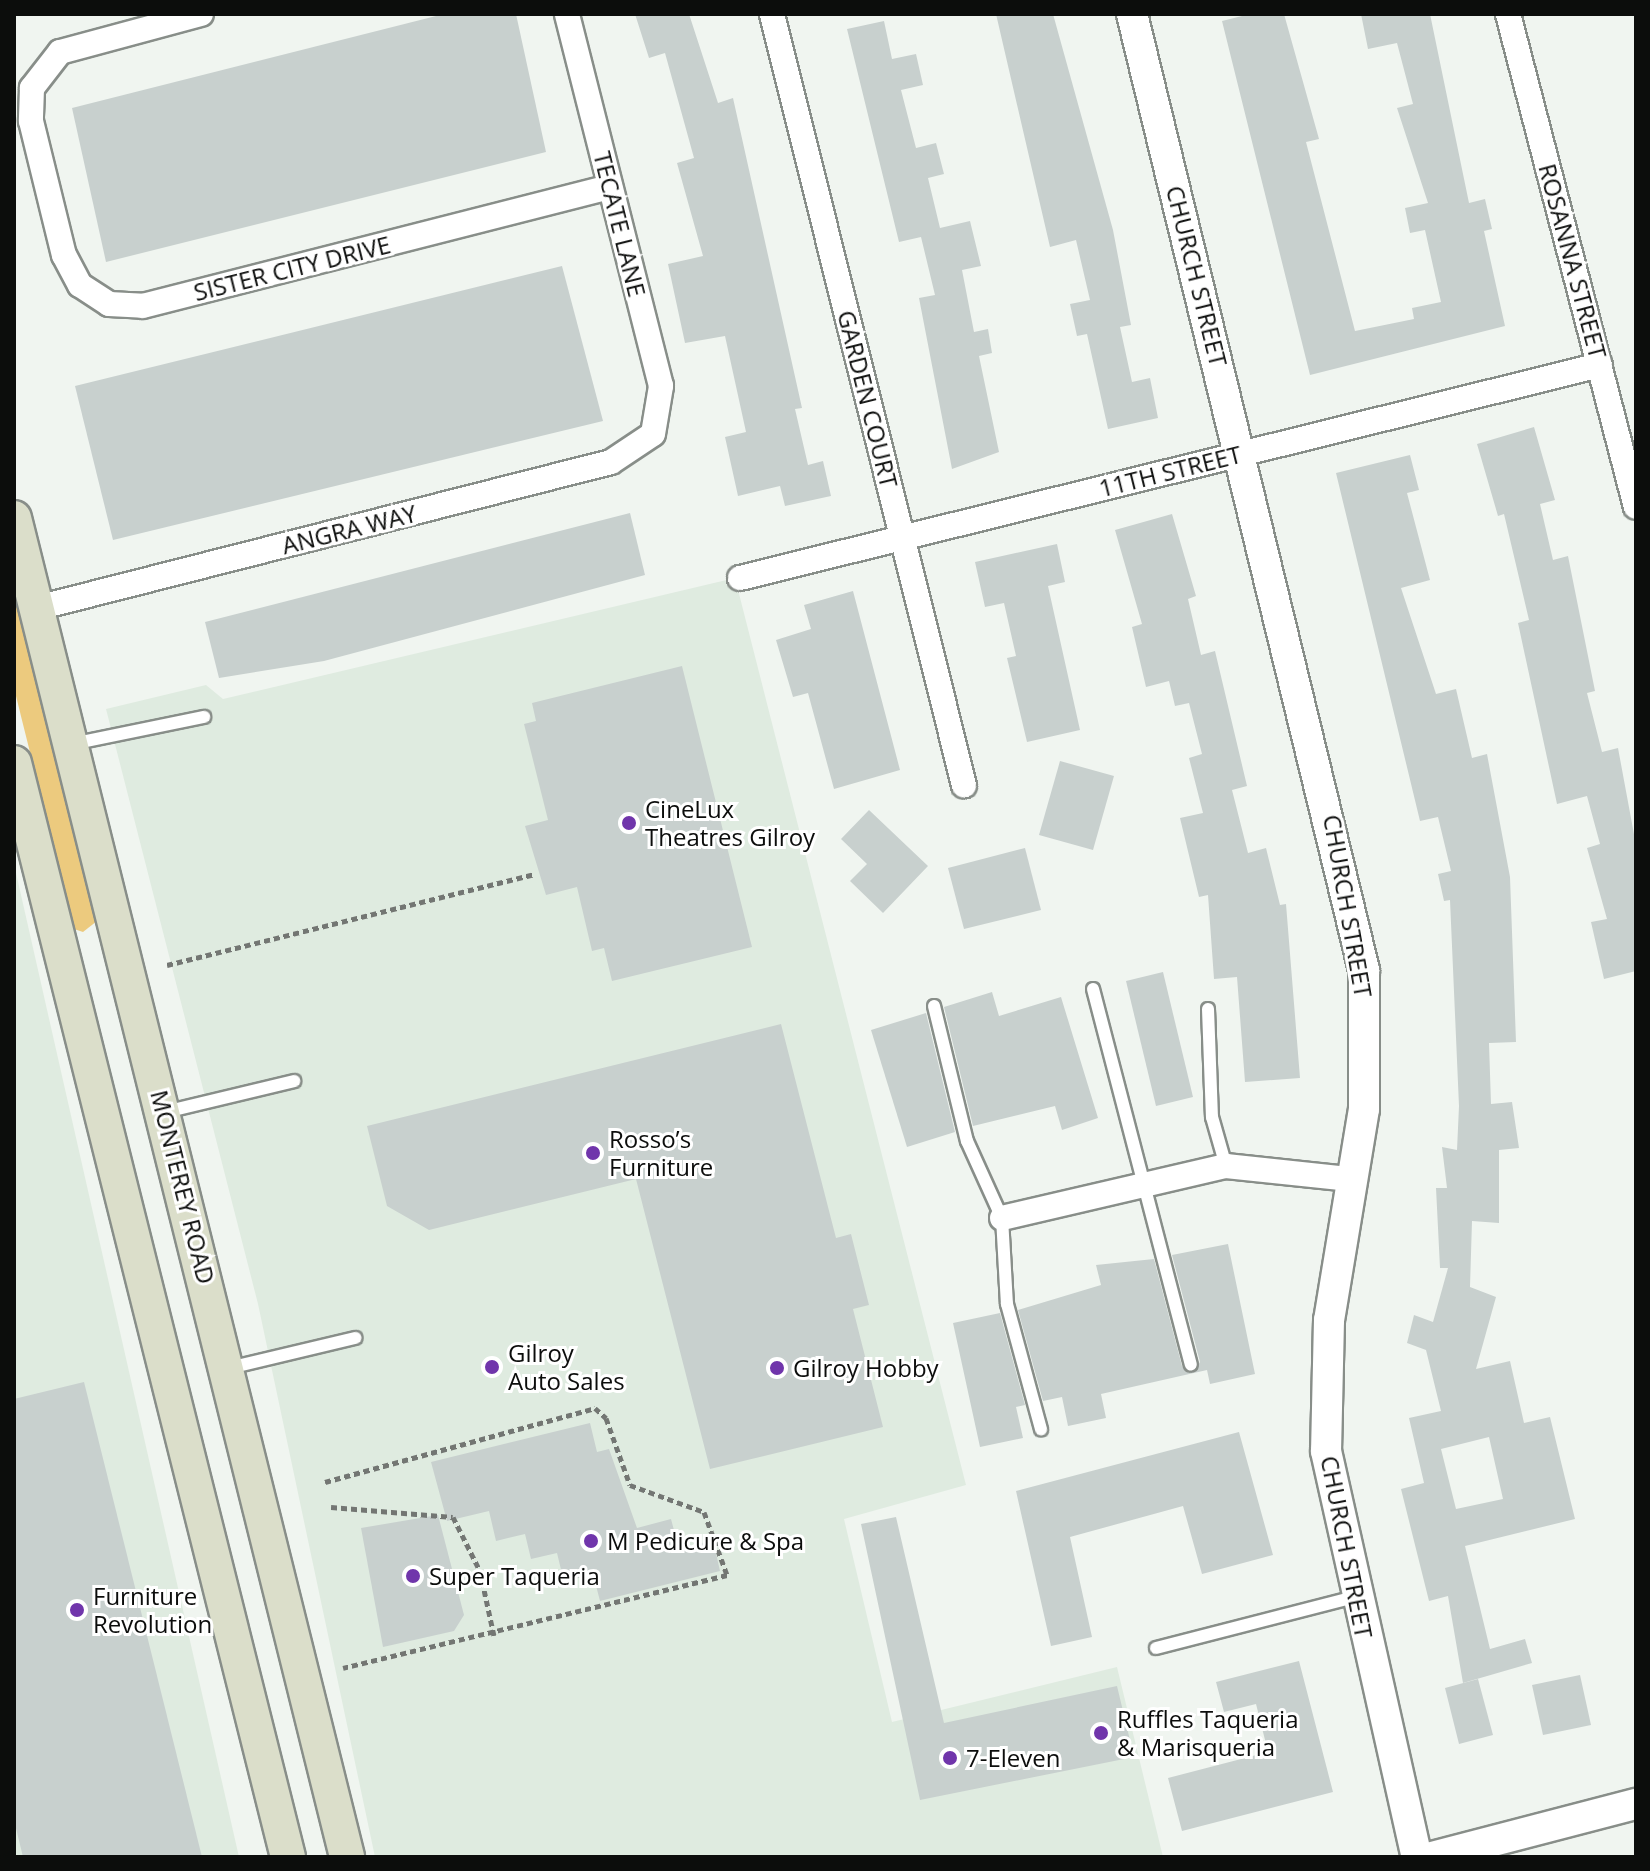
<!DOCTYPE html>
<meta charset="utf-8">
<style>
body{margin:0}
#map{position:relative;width:1650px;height:1871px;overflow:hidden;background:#f0f5f0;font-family:"Open Sans",sans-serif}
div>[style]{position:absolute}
.built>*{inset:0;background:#dfebe0}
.green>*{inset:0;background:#ecca7e}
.building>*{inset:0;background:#c8d0ce}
.path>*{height:5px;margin-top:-2.5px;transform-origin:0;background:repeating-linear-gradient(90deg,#737673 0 6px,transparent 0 10px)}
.roads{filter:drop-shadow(2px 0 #888e89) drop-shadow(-2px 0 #888e89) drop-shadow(0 2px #888e89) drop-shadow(0 -2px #888e89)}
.service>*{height:12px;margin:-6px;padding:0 6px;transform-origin:6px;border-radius:6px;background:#fff}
.minor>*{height:24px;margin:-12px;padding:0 12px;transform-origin:12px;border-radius:12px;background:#fff}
.tertiary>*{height:30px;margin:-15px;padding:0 15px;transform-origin:15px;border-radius:15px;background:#fff}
.secondary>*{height:34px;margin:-17px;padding:0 17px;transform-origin:17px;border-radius:17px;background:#dbdeca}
.dots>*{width:22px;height:22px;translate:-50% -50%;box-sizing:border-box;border:4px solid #fff;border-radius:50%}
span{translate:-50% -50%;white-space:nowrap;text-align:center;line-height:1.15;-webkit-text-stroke:6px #fff;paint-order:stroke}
.street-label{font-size:24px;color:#0c0d0c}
.poi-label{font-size:24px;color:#0c0d0c}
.left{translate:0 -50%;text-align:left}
.frame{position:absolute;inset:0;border:16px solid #0c0d0c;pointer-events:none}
</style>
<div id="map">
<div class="built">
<div style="clip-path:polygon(735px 578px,966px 1485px,844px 1519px,892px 1722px,1117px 1667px,1163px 1857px,375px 1857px,258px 1304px,106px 709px,206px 685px,223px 699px)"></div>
<div style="clip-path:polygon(14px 864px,239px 1857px,14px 1857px)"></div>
</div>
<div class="green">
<div style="clip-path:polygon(14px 593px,97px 921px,83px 932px,74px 929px,14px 688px)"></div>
</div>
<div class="building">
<div style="clip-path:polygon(444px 14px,516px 14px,546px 152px,106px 262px,72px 108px)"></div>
<div style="clip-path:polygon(635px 14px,689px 14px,718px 103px,733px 98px,802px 408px,795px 409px,808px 465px,823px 461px,831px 496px,785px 506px,780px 486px,738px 496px,725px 437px,746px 432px,725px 336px,685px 343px,668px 264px,703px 256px,677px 163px,694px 158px,665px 53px,649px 58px)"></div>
<div style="clip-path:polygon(996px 14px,1053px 14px,1113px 230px,1131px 325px,1120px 327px,1132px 382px,1150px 378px,1158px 418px,1108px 429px,1087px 334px,1077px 336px,1070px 304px,1090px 300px,1076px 240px,1050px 247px)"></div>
<div style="clip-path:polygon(1250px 14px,1284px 14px,1319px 139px,1306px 142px,1355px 331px,1414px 319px,1412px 308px,1441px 302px,1425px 230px,1410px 233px,1405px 208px,1428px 203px,1397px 108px,1413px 104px,1397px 43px,1368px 49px,1361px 14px,1430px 14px,1469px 203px,1485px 199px,1492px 229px,1484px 231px,1505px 326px,1310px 375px,1222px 21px)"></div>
<div style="clip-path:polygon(884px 21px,892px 59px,916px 54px,923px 85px,901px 90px,916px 148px,936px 143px,944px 174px,928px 178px,940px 228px,970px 221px,981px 266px,962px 270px,974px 332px,988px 329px,992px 353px,979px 356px,999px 452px,952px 469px,919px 298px,935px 295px,921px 237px,899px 242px,847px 29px)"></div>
<div style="clip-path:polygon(562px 266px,603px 421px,113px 540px,75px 386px)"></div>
<div style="clip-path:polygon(1534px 427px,1555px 500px,1540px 504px,1553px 560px,1568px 556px,1595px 691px,1587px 693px,1602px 752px,1618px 748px,1636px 845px,1636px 971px,1604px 979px,1591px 922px,1607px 919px,1587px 848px,1600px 844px,1587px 796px,1557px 804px,1518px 623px,1529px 620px,1504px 514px,1498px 516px,1477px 444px)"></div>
<div style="clip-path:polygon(evenodd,1410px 455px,1419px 490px,1407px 493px,1430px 580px,1401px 588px,1436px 694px,1456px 689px,1472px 758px,1487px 754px,1510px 877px,1516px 1042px,1489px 1043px,1491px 1104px,1512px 1102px,1519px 1148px,1499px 1150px,1499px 1223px,1472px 1221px,1470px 1287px,1496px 1297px,1476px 1369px,1510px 1361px,1524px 1423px,1550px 1417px,1575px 1519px,1465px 1546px,1490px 1649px,1525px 1639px,1532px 1663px,1463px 1683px,1448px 1596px,1429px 1601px,1401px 1489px,1424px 1483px,1409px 1418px,1441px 1411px,1426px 1350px,1407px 1343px,1414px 1315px,1433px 1322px,1448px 1268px,1440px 1268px,1436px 1188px,1447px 1188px,1442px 1147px,1457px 1150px,1459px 1106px,1450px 900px,1444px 901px,1438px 874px,1451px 871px,1438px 817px,1420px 821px,1336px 473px,1410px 455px,1489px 1437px,1503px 1499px,1456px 1509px,1441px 1449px,1489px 1437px)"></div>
<div style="clip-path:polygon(630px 513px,645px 575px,324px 661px,219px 678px,205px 622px)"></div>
<div style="clip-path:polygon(1172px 514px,1196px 596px,1188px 599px,1201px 655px,1215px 651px,1247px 786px,1232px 790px,1248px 853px,1266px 848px,1280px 905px,1286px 904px,1300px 1078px,1245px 1082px,1237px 977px,1214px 979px,1208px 895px,1199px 897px,1180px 818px,1203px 813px,1189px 758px,1202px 754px,1189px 703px,1175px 706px,1169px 681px,1146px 687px,1132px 627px,1142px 624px,1115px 530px)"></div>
<div style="clip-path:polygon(1057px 544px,1065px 582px,1048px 586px,1080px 730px,1027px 742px,1007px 658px,1016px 656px,1004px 603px,985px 607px,975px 562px)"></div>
<div style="clip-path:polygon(853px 591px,900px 770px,834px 789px,808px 693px,793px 697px,776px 640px,811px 629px,804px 605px)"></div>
<div style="clip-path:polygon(682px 666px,752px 947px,612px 981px,604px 948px,592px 951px,577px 887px,546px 895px,525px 826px,548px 820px,524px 724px,536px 721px,532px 703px)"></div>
<div style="clip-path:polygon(1060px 761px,1114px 776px,1093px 850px,1039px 835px)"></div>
<div style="clip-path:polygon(869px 810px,928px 866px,883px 913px,850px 881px,867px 864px,841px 839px)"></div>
<div style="clip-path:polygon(1025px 848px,1041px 910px,964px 929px,948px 868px)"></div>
<div style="clip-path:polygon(1163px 972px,1193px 1097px,1156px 1106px,1126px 981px)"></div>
<div style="clip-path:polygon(992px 992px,999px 1016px,1061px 997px,1098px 1118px,1062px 1130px,1055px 1106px,973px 1126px,944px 1007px)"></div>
<div style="clip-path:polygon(926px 1013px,955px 1132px,907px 1147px,871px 1030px)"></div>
<div style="clip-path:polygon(781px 1024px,836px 1238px,851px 1234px,869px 1305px,853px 1309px,883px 1427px,710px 1469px,636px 1179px,429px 1230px,387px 1206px,367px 1126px)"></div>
<div style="clip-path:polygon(1228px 1244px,1255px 1374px,1210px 1384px,1207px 1370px,1101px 1394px,1106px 1418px,1068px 1426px,1062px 1397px,1043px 1401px,1018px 1310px,1101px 1285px,1096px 1265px,1154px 1259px,1182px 1366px,1194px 1372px,1200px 1362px,1172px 1255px)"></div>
<div style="clip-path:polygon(1000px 1313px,1025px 1405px,1016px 1407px,1023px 1438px,980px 1447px,953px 1323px)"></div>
<div style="clip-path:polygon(84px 1382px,202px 1857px,23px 1857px,14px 1820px,14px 1399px)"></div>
<div style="clip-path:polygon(590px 1423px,597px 1452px,609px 1449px,637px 1528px,671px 1519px,679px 1549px,713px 1540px,720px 1571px,600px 1601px,593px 1574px,564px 1582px,557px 1553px,531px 1559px,525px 1534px,496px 1541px,489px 1511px,447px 1521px,431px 1462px)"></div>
<div style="clip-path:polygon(1239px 1432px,1273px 1555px,1202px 1574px,1183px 1506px,1070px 1537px,1092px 1637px,1051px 1646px,1016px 1491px)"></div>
<div style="clip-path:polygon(438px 1515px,464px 1615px,454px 1631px,383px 1647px,361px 1528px)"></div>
<div style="clip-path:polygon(896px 1517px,944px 1723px,1117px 1686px,1134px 1757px,920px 1800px,861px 1524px)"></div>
<div style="clip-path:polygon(1299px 1661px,1333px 1792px,1182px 1831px,1168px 1778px,1268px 1752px,1256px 1704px,1224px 1712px,1216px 1682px)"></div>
<div style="clip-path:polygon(1580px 1675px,1591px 1725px,1543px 1735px,1532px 1685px)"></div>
<div style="clip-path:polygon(1478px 1679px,1493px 1735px,1459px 1744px,1445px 1688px)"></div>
</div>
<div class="path">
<div style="left:167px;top:965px;width:379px;rotate:-13.9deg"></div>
<div style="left:325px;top:1482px;width:280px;rotate:-15.3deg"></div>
<div style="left:595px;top:1408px;width:15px;rotate:42deg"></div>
<div style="left:606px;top:1418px;width:71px;rotate:70.3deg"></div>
<div style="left:630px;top:1485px;width:79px;rotate:20deg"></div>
<div style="left:704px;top:1512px;width:67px;rotate:69.9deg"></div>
<div style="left:727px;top:1575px;width:395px;rotate:166.4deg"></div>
<div style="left:331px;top:1507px;width:122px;rotate:4.7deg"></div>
<div style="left:453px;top:1517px;width:60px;rotate:63.4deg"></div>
<div style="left:480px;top:1571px;width:66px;rotate:77.8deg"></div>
</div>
<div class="roads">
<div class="service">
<div style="left:72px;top:744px;width:135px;rotate:-11.6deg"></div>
<div style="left:1093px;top:989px;width:388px;rotate:75.4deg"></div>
<div style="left:934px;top:1006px;width:139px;rotate:76.3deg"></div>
<div style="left:967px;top:1141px;width:85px;rotate:65.6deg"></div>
<div style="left:1002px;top:1218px;width:86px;rotate:86.7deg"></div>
<div style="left:1007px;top:1304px;width:130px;rotate:74.8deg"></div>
<div style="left:1208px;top:1009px;width:108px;rotate:87.9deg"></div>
<div style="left:1212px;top:1117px;width:51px;rotate:74.1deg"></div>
<div style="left:165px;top:1112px;width:133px;rotate:-13.5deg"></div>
<div style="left:229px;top:1368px;width:130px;rotate:-13.4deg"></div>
<div style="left:1156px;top:1648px;width:204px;rotate:-14.4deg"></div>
</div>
<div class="minor">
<div style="left:201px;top:14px;width:146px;rotate:164.9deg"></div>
<div style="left:60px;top:52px;width:46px;rotate:127.9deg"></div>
<div style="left:32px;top:88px;width:33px;rotate:92deg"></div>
<div style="left:31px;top:121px;width:138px;rotate:76.2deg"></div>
<div style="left:64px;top:255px;width:34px;rotate:62deg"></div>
<div style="left:80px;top:285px;width:35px;rotate:33deg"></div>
<div style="left:109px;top:304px;width:34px;rotate:3deg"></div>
<div style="left:143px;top:306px;width:482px;rotate:-14.3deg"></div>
<div style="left:772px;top:14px;width:795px;rotate:76.02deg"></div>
<div style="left:1508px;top:14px;width:509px;rotate:75.45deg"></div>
<div style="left:740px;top:578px;width:886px;rotate:-13.91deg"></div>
<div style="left:37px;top:608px;width:592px;rotate:-14.27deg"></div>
<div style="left:611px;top:462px;width:50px;rotate:-33.7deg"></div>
<div style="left:653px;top:434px;width:49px;rotate:-80.5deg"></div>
<div style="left:661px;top:386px;width:384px;rotate:-104.2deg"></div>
<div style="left:1002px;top:1218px;width:230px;rotate:-13.1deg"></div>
<div style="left:1226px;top:1166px;width:125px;rotate:6deg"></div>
</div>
<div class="tertiary">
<div style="left:1132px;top:14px;width:984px;rotate:76.36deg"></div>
<div style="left:1364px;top:970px;width:139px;rotate:90deg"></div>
<div style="left:1364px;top:1109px;width:214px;rotate:99.4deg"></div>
<div style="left:1329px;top:1320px;width:131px;rotate:91.3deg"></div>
<div style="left:1326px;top:1451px;width:416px;rotate:77.4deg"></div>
<div style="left:1432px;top:1857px;width:211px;rotate:-14.6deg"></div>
</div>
<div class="secondary">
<div style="left:14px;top:518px;width:1380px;rotate:76.03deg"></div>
<div style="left:14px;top:763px;width:1128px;rotate:75.94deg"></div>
</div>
</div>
<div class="dots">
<div style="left:629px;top:823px;background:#7035ab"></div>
<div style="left:593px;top:1153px;background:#7035ab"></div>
<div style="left:492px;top:1367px;background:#7035ab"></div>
<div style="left:777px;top:1368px;background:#7035ab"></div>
<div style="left:591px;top:1541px;background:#7035ab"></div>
<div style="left:413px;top:1576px;background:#7035ab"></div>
<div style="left:77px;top:1610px;background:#7035ab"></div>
<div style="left:1101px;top:1733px;background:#7035ab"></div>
<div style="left:950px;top:1758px;background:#7035ab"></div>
</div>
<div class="street-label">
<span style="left:620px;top:224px;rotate:76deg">TECATE LANE</span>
<span style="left:1573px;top:261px;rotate:75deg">ROSANNA STREET</span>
<span style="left:292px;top:268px;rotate:-14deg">SISTER CITY DRIVE</span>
<span style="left:1197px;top:276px;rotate:76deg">CHURCH STREET</span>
<span style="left:868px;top:399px;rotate:76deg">GARDEN COURT</span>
<span style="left:1170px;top:471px;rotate:-14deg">11TH STREET</span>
<span style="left:349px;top:529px;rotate:-14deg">ANGRA WAY</span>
<span style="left:1348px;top:906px;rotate:80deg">CHURCH STREET</span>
<span style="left:183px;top:1187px;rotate:76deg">MONTEREY ROAD</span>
<span style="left:1347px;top:1547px;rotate:79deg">CHURCH STREET</span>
</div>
<div class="poi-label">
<span class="left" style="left:645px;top:823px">CineLux<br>Theatres Gilroy</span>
<span class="left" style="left:609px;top:1153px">Rosso’s<br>Furniture</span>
<span class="left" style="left:508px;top:1367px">Gilroy<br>Auto Sales</span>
<span class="left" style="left:793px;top:1368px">Gilroy Hobby</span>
<span class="left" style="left:607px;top:1541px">M Pedicure &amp; Spa</span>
<span class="left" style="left:429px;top:1576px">Super Taqueria</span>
<span class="left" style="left:93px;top:1610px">Furniture<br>Revolution</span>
<span class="left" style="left:1117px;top:1733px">Ruffles Taqueria<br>&amp; Marisqueria</span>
<span class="left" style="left:966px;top:1758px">7-Eleven</span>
</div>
<div class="frame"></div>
</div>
